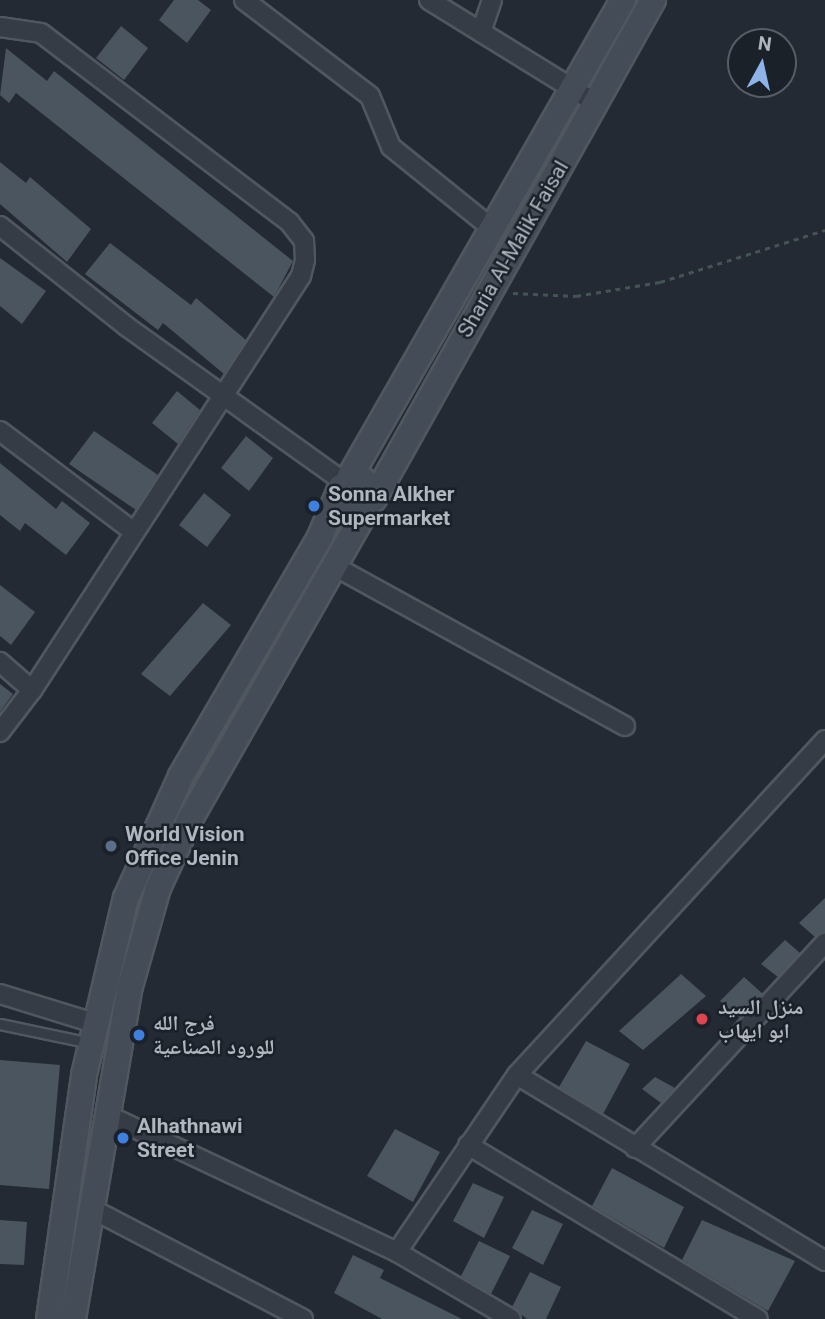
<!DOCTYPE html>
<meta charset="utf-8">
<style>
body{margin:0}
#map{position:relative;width:825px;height:1319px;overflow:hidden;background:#232a34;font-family:Roboto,"Noto Naskh Arabic",sans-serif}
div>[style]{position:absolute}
.building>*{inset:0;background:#4b555f}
.path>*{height:2.5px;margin-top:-1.25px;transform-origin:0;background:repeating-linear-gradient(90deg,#445354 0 5px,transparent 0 10px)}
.roads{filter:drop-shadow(2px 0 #50575f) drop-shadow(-2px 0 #50575f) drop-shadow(0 2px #50575f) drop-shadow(0 -2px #50575f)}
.service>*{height:9px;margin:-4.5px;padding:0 4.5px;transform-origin:4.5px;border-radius:4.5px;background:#363c45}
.minor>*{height:18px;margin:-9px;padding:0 9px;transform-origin:9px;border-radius:9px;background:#363c45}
.secondary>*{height:24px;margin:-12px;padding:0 12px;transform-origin:12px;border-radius:12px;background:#444c57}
.dots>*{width:19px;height:19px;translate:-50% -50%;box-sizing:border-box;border:4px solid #1b2129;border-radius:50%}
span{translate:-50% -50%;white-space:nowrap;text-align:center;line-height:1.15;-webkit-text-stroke:5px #1b2129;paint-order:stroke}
.street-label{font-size:21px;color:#b0b7c1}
.poi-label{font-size:21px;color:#b0b7c1;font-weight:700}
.left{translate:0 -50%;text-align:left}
.north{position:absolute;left:727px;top:28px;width:70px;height:70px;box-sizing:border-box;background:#1b2129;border:2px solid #575d66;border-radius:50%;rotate:8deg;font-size:19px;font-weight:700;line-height:28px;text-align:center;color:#b0b7c1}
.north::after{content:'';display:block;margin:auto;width:24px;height:32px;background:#8eb3e9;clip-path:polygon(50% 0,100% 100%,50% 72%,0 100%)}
</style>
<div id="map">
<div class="building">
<div style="clip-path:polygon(174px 0,198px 0,211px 10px,187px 43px,159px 20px)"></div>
<div style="clip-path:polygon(121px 26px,148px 48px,124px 80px,96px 58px)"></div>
<div style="clip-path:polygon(6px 48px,47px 81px,54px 71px,293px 261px,274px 297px,16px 93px,9px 103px,0 95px)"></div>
<div style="clip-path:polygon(0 162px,26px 183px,30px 177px,91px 229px,67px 262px,0 204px)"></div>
<div style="clip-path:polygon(110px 243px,191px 305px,196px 298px,246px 340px,224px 374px,163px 323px,158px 330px,85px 274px)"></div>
<div style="clip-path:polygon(0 258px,46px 291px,22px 324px,0 306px)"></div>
<div style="clip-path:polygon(177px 391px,200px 410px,178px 444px,152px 423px)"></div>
<div style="clip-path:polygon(94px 431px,158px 475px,136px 510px,69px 464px)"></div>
<div style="clip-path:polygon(246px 436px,273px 458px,249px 491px,221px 468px)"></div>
<div style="clip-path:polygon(0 463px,56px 509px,62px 501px,90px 523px,66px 555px,25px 523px,20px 531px,0 515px)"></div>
<div style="clip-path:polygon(204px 493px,231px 515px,207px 547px,179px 525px)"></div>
<div style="clip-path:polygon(0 585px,35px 612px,11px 645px,0 636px)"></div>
<div style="clip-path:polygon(203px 603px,231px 625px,170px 696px,141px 674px)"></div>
<div style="clip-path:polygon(0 684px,13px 694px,0 712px)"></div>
<div style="clip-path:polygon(825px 898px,825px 932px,815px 937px,799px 923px)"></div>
<div style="clip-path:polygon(785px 940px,800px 953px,778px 977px,761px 964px)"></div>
<div style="clip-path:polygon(681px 974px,706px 996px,643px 1050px,619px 1031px)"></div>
<div style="clip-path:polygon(744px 977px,763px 994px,740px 1018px,720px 1001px)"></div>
<div style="clip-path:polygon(586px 1041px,630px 1064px,603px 1114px,559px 1087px)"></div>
<div style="clip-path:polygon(0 1060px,60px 1065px,49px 1189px,0 1185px)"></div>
<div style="clip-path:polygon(655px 1077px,675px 1088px,661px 1103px,642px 1089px)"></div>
<div style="clip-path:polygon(395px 1129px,440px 1152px,413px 1202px,367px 1176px)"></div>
<div style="clip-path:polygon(612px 1168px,684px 1207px,664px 1248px,592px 1206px)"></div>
<div style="clip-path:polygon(473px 1183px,504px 1197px,484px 1238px,453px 1221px)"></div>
<div style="clip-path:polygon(532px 1210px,563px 1224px,543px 1265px,512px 1248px)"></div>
<div style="clip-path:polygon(0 1220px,27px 1222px,24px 1265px,0 1264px)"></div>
<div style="clip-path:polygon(702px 1220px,795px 1261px,768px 1311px,682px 1260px)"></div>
<div style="clip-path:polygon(479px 1241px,510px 1256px,491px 1294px,461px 1276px)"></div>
<div style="clip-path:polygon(353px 1255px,384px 1270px,380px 1278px,462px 1319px,382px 1319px,334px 1293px)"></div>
<div style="clip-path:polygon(530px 1272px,561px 1287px,546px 1319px,527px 1319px,512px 1307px)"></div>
</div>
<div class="path">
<div style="left:513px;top:293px;width:63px;rotate:2.7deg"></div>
<div style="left:576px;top:296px;width:85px;rotate:-9.5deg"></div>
<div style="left:660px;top:282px;width:173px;rotate:-17.5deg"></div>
</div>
<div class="roads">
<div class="service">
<div style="left:0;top:1024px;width:92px;rotate:11.9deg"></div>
</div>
<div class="minor">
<div style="left:244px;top:0;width:158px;rotate:37.3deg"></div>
<div style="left:370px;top:96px;width:55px;rotate:67.6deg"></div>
<div style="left:391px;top:147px;width:132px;rotate:38.9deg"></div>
<div style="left:429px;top:0;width:196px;rotate:31.7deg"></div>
<div style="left:0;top:27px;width:41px;rotate:8.3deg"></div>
<div style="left:41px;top:33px;width:313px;rotate:37.3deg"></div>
<div style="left:290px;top:223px;width:23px;rotate:52deg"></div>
<div style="left:304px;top:241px;width:19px;rotate:87deg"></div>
<div style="left:305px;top:260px;width:16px;rotate:104deg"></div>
<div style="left:301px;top:276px;width:494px;rotate:123deg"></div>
<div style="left:32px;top:690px;width:43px;rotate:-138.8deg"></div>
<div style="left:481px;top:32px;width:34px;rotate:-71deg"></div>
<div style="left:0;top:226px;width:161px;rotate:38.4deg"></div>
<div style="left:126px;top:326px;width:268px;rotate:35.6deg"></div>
<div style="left:0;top:431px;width:168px;rotate:37deg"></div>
<div style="left:334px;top:566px;width:332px;rotate:28.8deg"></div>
<div style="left:0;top:732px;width:53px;rotate:-52.7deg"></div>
<div style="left:825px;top:740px;width:455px;rotate:132.6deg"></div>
<div style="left:517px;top:1075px;width:360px;rotate:31.1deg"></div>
<div style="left:0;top:994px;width:98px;rotate:17.1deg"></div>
<div style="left:107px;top:1115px;width:321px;rotate:25.3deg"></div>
<div style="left:397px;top:1252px;width:132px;rotate:30.4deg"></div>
<div style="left:468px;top:1145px;width:338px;rotate:31deg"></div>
<div style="left:635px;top:1148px;width:280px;rotate:-47.2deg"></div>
<div style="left:92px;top:1209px;width:238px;rotate:27.5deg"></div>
<div style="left:397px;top:1252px;width:214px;rotate:-55.9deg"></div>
</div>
<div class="secondary">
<div style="left:349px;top:478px;width:551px;rotate:-60.18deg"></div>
<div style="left:374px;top:499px;width:572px;rotate:-60.79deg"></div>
<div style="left:49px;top:1319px;width:246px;rotate:-81.8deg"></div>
<div style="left:84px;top:1075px;width:182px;rotate:-76.7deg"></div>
<div style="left:126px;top:898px;width:134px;rotate:-65.7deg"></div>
<div style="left:181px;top:776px;width:276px;rotate:-59.8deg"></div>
<div style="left:320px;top:537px;width:54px;rotate:-67.2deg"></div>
<div style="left:341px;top:487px;width:21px;rotate:-28deg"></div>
<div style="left:360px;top:477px;width:22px;rotate:47deg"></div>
<div style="left:375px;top:493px;width:23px;rotate:124deg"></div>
<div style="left:362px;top:512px;width:12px;rotate:-175deg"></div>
<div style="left:350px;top:511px;width:17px;rotate:-130deg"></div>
<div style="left:73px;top:1319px;width:334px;rotate:-80.3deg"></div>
<div style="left:129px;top:990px;width:106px;rotate:-74.1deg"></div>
<div style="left:158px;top:888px;width:76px;rotate:-65.1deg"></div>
<div style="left:190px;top:819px;width:357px;rotate:-60.3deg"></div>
</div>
</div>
<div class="dots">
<div style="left:314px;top:506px;background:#3f7fe0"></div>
<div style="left:111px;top:846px;background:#5c6f8a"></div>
<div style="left:702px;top:1019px;background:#e0444e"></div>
<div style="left:139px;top:1035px;background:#3f7fe0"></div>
<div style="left:123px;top:1138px;background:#3f7fe0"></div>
</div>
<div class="street-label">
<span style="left:513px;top:249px;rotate:-60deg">Sharia Al-Malik Faisal</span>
</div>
<div class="poi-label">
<span class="left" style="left:328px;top:506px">Sonna Alkher<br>Supermarket</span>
<span class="left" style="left:125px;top:846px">World Vision<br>Office Jenin</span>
<span class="left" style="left:718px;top:1019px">منزل السيد<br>ابو ايهاب</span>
<span class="left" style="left:153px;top:1035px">فرج الله<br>للورود الصناعية</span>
<span class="left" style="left:137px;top:1138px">Alhathnawi<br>Street</span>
</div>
<div class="north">N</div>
</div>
